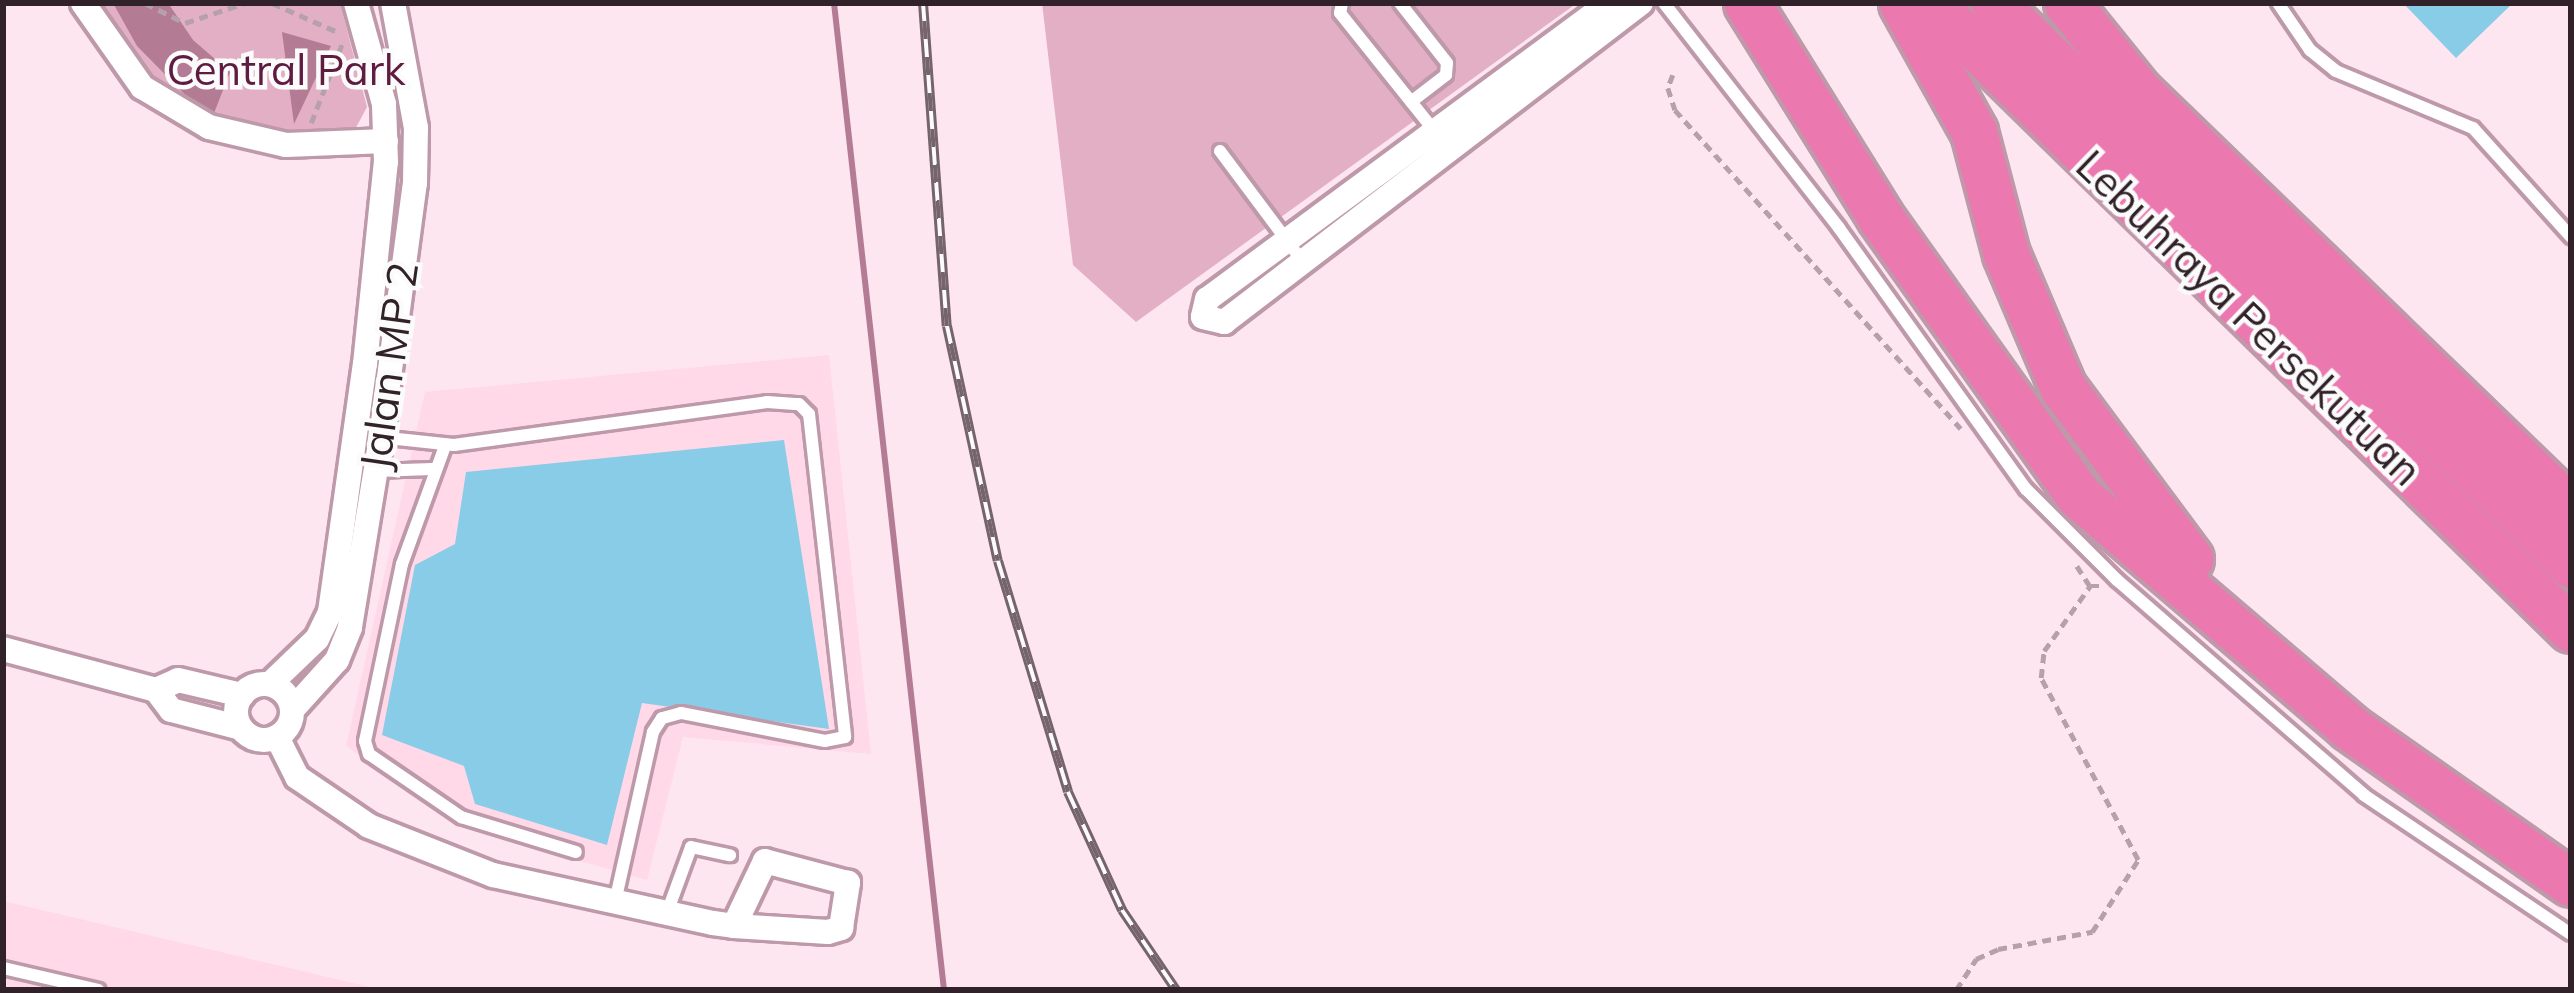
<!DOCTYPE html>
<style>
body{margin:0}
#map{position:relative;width:2574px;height:993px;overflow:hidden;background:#fee6f0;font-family:Mulish,sans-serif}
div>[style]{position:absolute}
.built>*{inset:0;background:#ffd9e8}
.green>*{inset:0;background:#e3afc5}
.water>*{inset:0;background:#b47b94}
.stream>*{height:6px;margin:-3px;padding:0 3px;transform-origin:3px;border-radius:3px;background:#b47b94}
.building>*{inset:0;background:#88cce7}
.path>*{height:4.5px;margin-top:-2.25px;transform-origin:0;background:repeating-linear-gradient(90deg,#b6a1aa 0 9px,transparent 0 15px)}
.roads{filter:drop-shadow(3px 0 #be99a9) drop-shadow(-3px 0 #be99a9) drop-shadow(0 3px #be99a9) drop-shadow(0 -3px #be99a9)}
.lane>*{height:12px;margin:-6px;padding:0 6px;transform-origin:6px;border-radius:6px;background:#fff}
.street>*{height:24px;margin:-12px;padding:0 12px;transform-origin:12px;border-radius:12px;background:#fff}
.street>.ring{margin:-12px;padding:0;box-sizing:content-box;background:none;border:24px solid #fff;border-radius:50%}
.highway>*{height:45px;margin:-22.5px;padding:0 22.5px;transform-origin:22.5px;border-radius:22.5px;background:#eb78af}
.rail>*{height:10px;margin-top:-5px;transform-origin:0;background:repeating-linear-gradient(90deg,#fbfbfb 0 18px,#75646b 0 36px);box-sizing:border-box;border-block:3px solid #75646b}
span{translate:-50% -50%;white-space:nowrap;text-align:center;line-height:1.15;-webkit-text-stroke:9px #fbfbfb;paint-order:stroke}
.park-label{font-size:42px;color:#601b40}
.street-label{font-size:42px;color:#302228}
.frame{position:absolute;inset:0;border:6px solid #302228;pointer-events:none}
</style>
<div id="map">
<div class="built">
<div style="clip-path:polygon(829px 355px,871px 754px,683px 737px,647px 880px,462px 827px,346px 746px,425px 392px)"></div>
<div style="clip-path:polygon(3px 901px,383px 990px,3px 990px)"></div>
</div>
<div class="green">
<div style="clip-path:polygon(93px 3px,340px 3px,367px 107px,352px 135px,314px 140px,209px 122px,139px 68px)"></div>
<div style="clip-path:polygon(1042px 3px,1577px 3px,1136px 322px,1073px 265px)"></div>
</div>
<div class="water">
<div style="clip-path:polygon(113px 3px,168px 3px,193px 40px,230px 72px,211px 121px,137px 46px)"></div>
<div style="clip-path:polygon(282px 32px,331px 46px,294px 124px)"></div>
</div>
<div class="stream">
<div style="left:834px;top:3px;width:993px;rotate:83.64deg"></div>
</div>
<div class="building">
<div style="clip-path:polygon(2403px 3px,2513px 3px,2456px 58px)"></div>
<div style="clip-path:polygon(784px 440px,829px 729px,642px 703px,607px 845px,475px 804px,464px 766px,382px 735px,415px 565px,455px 544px,466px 472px)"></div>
</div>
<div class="path">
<div style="left:145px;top:3px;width:45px;rotate:26.6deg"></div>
<div style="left:185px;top:23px;width:63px;rotate:-18.4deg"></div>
<div style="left:272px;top:3px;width:74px;rotate:23.8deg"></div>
<div style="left:1673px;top:75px;width:14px;rotate:111deg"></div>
<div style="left:1668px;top:88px;width:23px;rotate:72deg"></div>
<div style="left:1675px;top:110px;width:428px;rotate:48.1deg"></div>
<div style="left:311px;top:123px;width:90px;rotate:-68.6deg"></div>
<div style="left:2077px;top:566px;width:24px;rotate:57deg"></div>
<div style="left:1956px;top:990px;width:37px;rotate:-57deg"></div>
<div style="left:1976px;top:959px;width:24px;rotate:-24deg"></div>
<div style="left:1998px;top:949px;width:96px;rotate:-10.3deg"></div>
<div style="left:2092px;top:932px;width:85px;rotate:-57.4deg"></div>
<div style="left:2138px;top:860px;width:206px;rotate:-118.1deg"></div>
<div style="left:2041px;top:678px;width:27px;rotate:-84deg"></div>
<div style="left:2044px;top:651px;width:80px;rotate:-54.7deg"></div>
<div style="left:2090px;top:586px;width:10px"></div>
</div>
<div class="roads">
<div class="lane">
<div style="left:1342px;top:3px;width:10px;rotate:101deg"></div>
<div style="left:1340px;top:13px;width:155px;rotate:51.3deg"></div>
<div style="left:1400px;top:3px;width:76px;rotate:51.9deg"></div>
<div style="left:1447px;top:63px;width:12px;rotate:95deg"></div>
<div style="left:1446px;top:75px;width:44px;rotate:142.4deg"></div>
<div style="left:1664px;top:3px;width:285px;rotate:52.1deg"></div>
<div style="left:1839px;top:228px;width:321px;rotate:54.4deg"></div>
<div style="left:2026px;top:489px;width:129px;rotate:45deg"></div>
<div style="left:2117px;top:580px;width:327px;rotate:41deg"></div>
<div style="left:2364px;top:795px;width:249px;rotate:33.9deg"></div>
<div style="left:2278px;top:3px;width:57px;rotate:55.8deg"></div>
<div style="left:2310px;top:50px;width:33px;rotate:39deg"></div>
<div style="left:2336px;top:71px;width:148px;rotate:22.6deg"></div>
<div style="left:2473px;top:128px;width:147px;rotate:48deg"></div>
<div style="left:1220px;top:151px;width:139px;rotate:53.2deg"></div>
<div style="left:379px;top:437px;width:75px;rotate:6.1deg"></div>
<div style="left:454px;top:445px;width:316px;rotate:-7.8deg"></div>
<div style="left:767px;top:402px;width:32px;rotate:4deg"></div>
<div style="left:799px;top:404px;width:14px;rotate:45deg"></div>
<div style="left:809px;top:414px;width:325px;rotate:83.6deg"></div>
<div style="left:845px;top:737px;width:20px;rotate:169deg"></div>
<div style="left:825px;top:741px;width:147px;rotate:-169deg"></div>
<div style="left:681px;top:713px;width:20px;rotate:165deg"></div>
<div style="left:662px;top:718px;width:17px;rotate:123deg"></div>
<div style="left:653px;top:732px;width:170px;rotate:102.6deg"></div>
<div style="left:445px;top:446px;width:126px;rotate:110deg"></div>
<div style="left:402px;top:564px;width:181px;rotate:101.8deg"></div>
<div style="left:365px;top:741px;width:14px;rotate:73deg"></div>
<div style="left:369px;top:754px;width:112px;rotate:34.4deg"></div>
<div style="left:461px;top:817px;width:120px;rotate:16.9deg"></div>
<div style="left:374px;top:471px;width:58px;rotate:-2deg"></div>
<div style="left:668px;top:910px;width:67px;rotate:-69.9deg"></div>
<div style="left:691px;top:847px;width:40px;rotate:12deg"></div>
<div style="left:3px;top:968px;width:98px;rotate:13deg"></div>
</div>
<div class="street">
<div style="left:83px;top:3px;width:103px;rotate:54.9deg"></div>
<div style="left:142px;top:87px;width:78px;rotate:30.8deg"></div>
<div style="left:209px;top:127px;width:79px;rotate:13.2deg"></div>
<div style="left:286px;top:145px;width:100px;rotate:-2.3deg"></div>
<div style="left:1609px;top:3px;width:499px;rotate:143.6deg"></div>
<div style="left:1207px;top:299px;width:18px;rotate:103deg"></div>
<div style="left:1203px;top:317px;width:22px;rotate:13deg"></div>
<div style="left:1224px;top:322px;width:525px;rotate:-37.42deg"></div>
<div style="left:3px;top:649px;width:158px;rotate:15deg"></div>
<div style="left:156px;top:690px;width:25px;rotate:53deg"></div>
<div style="left:171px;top:710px;width:72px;rotate:14.4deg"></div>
<div style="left:270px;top:684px;width:65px;rotate:-43.8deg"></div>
<div style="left:317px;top:639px;width:30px;rotate:-64deg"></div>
<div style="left:330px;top:612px;width:250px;rotate:-82deg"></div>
<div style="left:365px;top:364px;width:203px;rotate:-84.1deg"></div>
<div style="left:386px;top:162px;width:58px;rotate:-92deg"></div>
<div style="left:384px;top:104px;width:105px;rotate:-105.5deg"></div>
<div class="ring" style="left:236px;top:684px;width:32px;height:32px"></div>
<div style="left:156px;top:690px;width:24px;rotate:-24deg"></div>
<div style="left:178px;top:680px;width:66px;rotate:13.2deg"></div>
<div style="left:292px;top:710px;width:67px;rotate:-48deg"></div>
<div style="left:337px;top:660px;width:35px;rotate:-68deg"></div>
<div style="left:350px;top:627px;width:193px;rotate:-80.7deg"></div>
<div style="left:381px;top:437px;width:256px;rotate:-82.4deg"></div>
<div style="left:415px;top:183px;width:55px;rotate:-89deg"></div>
<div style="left:416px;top:128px;width:127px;rotate:-100.4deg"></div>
<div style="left:277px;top:737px;width:45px;rotate:63.4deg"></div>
<div style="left:297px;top:777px;width:87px;rotate:34.2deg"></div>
<div style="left:369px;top:826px;width:133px;rotate:21.6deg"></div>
<div style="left:493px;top:875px;width:225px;rotate:12.3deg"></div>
<div style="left:713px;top:923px;width:21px;rotate:8deg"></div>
<div style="left:734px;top:926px;width:94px;rotate:3.7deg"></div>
<div style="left:828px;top:932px;width:14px;rotate:-17deg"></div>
<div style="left:841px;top:928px;width:46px;rotate:-81.2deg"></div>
<div style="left:848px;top:883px;width:86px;rotate:-165.2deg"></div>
<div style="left:765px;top:861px;width:72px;rotate:115.5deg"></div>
</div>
<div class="highway">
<div style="left:1747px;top:3px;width:252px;rotate:58.1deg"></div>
<div style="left:1880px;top:217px;width:343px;rotate:54.5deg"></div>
<div style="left:2079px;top:496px;width:355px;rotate:40.5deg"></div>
<div style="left:2349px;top:727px;width:271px;rotate:35.1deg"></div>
<div style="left:1902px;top:3px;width:148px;rotate:60.8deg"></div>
<div style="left:1974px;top:132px;width:126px;rotate:75.3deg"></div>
<div style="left:2006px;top:254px;width:146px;rotate:67deg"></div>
<div style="left:2063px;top:388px;width:213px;rotate:53.4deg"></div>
<div style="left:1931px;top:3px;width:895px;rotate:44.37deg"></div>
<div style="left:1994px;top:3px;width:805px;rotate:44.25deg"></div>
<div style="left:2067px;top:3px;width:113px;rotate:51.1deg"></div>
<div style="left:2138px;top:91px;width:602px;rotate:43.99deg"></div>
</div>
</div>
<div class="rail">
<div style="left:923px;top:3px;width:324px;rotate:85.8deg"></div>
<div style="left:947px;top:326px;width:240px;rotate:77.8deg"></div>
<div style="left:998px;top:561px;width:241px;rotate:73.1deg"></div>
<div style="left:1068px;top:792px;width:130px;rotate:65.4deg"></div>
<div style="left:1122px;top:910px;width:97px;rotate:56deg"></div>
</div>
<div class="park-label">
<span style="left:286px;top:70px">Central Park</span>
</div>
<div class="street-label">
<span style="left:2249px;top:318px;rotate:44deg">Lebuhraya Persekutuan</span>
<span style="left:389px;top:366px;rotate:-82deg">Jalan MP 2</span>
</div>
<div class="frame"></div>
</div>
